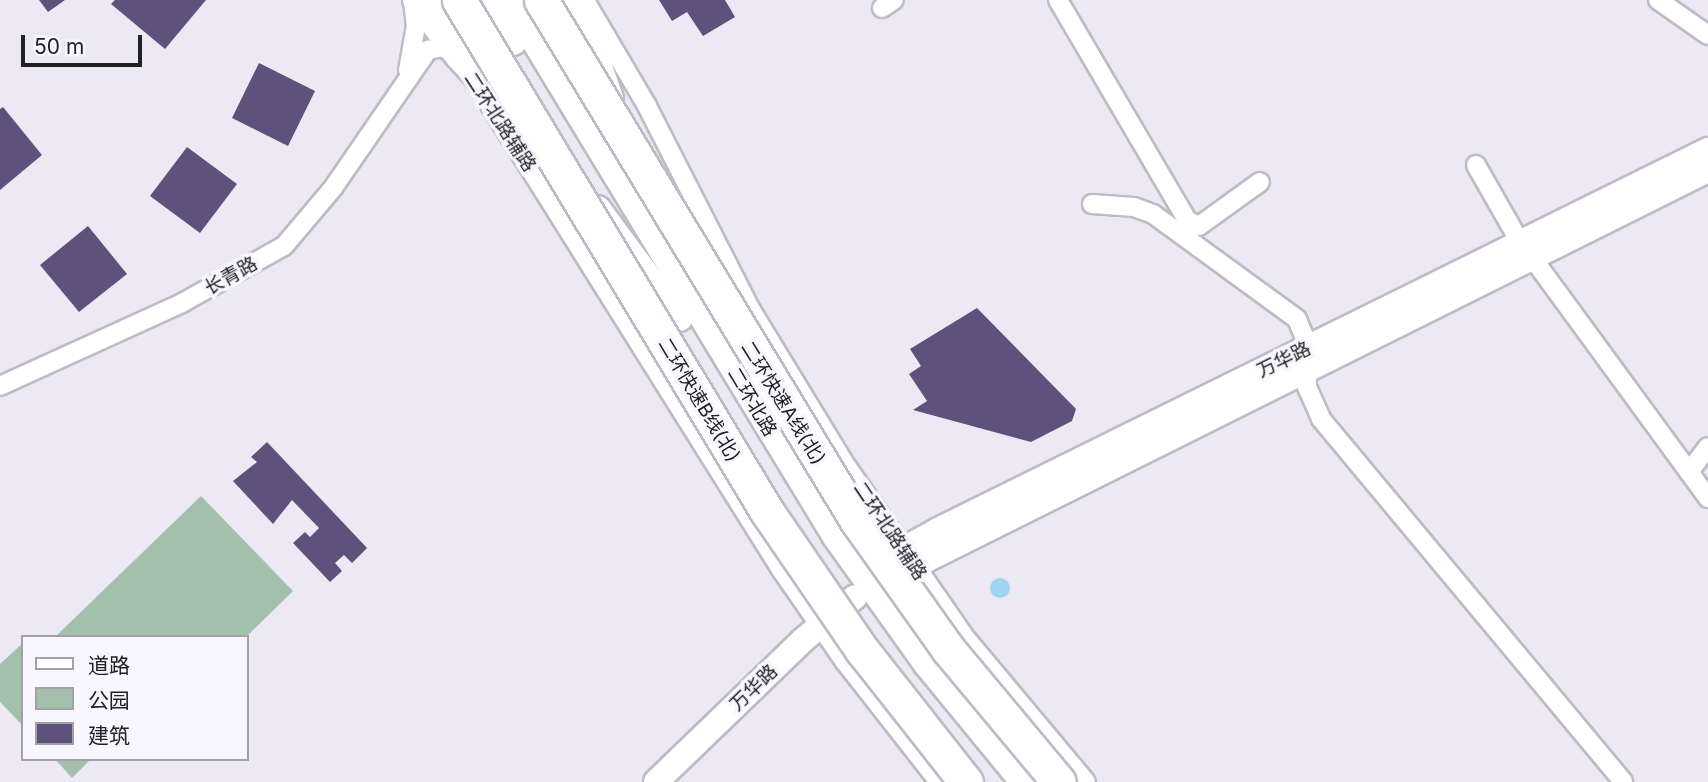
<!DOCTYPE html>
<meta charset="utf-8">
<style>
body{margin:0}
#map{position:relative;width:1708px;height:782px;overflow:hidden;background:#ece9f4;font-family:Inter,"Noto Sans SC",sans-serif}
div>[style]{position:absolute}
.green>*{inset:0;background:#a2c0ab}
.water>*{inset:0;background:#a0d3f2}
.round{border-radius:50%}
.building>*{inset:0;background:#5e517b}
.roads{filter:drop-shadow(2px 0 #bebbc6) drop-shadow(-2px 0 #bebbc6) drop-shadow(0 2px #bebbc6) drop-shadow(0 -2px #bebbc6)}
.street>*{height:18px;margin:-9px;padding:0 9px;transform-origin:9px;border-radius:9px;background:#fff}
.secondary>*{height:24px;margin:-12px;padding:0 12px;transform-origin:12px;border-radius:12px;background:#fff}
.primary>*{height:28px;margin:-14px;padding:0 14px;transform-origin:14px;border-radius:14px;background:#fff}
.highway>*{height:33px;margin:-16.5px;padding:0 16.5px;transform-origin:16.5px;border-radius:16.5px;background:#fff}
.bridges{filter:drop-shadow(2px 0 #bebbc6) drop-shadow(-2px 0 #bebbc6) drop-shadow(0 2px #bebbc6) drop-shadow(0 -2px #bebbc6)}
.highway-bridge>*{height:33px;margin:-16.5px;padding:0 16.5px;transform-origin:16.5px;border-radius:16.5px;background:#fff}
span{translate:-50% -50%;white-space:nowrap;text-align:center;line-height:1.15;-webkit-text-stroke:7px #f9f7fe;paint-order:stroke}
.street-label{font-size:19px;color:#212024}
.legend{position:absolute;left:21px;top:635px;width:228px;height:126px;box-sizing:border-box;background:#f9f7fe;border:2px solid #a3a1a7;margin:0;padding:9px 12px;list-style:none;font-size:21px;color:#212024}
.legend li{display:flex;align-items:center;gap:14px;height:35px}
.legend b{width:35px;border:2px solid #a3a1a7}
.scale{position:absolute;left:21px;top:35px;width:121px;height:32px;box-sizing:border-box;border:4px solid #212024;border-top:0;padding-left:9px;font-size:21px;line-height:24px;white-space:nowrap;color:#212024;-webkit-text-stroke:5px #f9f7fe;paint-order:stroke}
</style>
<div id="map">
<div class="green">
<div style="clip-path:polygon(201px 496px,293px 591px,246px 637px,57px 635px)"></div>
<div style="clip-path:polygon(23px 643px,23px 726px,0 702px,0 664px)"></div>
<div style="clip-path:polygon(55px 759px,91px 759px,72px 778px)"></div>
</div>
<div class="water">
<div class="round" style="left:990px;top:578px;width:20px;height:20px"></div>
</div>
<div class="building">
<div style="clip-path:polygon(39px 0,65px 0,48px 12px)"></div>
<div style="clip-path:polygon(115px 0,206px 0,165px 49px,111px 4px)"></div>
<div style="clip-path:polygon(659px 0,725px 0,735px 17px,703px 36px,687px 12px,672px 21px)"></div>
<div style="clip-path:polygon(259px 63px,315px 91px,288px 146px,232px 118px)"></div>
<div style="clip-path:polygon(3px 107px,42px 155px,0 190px,0 109px)"></div>
<div style="clip-path:polygon(187px 147px,237px 184px,200px 233px,150px 196px)"></div>
<div style="clip-path:polygon(88px 226px,127px 274px,79px 312px,40px 265px)"></div>
<div style="clip-path:polygon(977px 308px,1076px 409px,1072px 421px,1031px 442px,913px 410px,927px 401px,909px 374px,921px 366px,910px 349px)"></div>
<div style="clip-path:polygon(267px 442px,367px 548px,352px 563px,344px 555px,335px 563px,342px 571px,330px 582px,293px 543px,305px 532px,310px 537px,319px 528px,292px 500px,273px 524px,233px 481px,257px 462px,251px 457px)"></div>
</div>
<div class="roads">
<div class="street">
<div style="left:1058px;top:0;width:255px;rotate:59.6deg"></div>
<div style="left:1187px;top:220px;width:13px;rotate:27deg"></div>
<div style="left:1199px;top:226px;width:75px;rotate:-35.8deg"></div>
<div style="left:1658px;top:0;width:61px;rotate:35deg"></div>
<div style="left:587px;top:4px;width:118px;rotate:59.5deg"></div>
<div style="left:647px;top:106px;width:229px;rotate:63deg"></div>
<div style="left:751px;top:310px;width:177px;rotate:58.6deg"></div>
<div style="left:843px;top:461px;width:213px;rotate:55.3deg"></div>
<div style="left:964px;top:636px;width:190px;rotate:50.1deg"></div>
<div style="left:882px;top:8px;width:14px;rotate:-34deg"></div>
<div style="left:408px;top:70px;width:45px;rotate:-79.7deg"></div>
<div style="left:416px;top:26px;width:26px;rotate:-97deg"></div>
<div style="left:488px;top:102px;width:554px;rotate:57.92deg"></div>
<div style="left:782px;top:571px;width:111px;rotate:55.3deg"></div>
<div style="left:845px;top:662px;width:152px;rotate:51.9deg"></div>
<div style="left:1476px;top:165px;width:89px;rotate:60.3deg"></div>
<div style="left:1092px;top:204px;width:42px;rotate:4.1deg"></div>
<div style="left:1134px;top:207px;width:20px;rotate:20deg"></div>
<div style="left:1153px;top:214px;width:178px;rotate:36.1deg"></div>
<div style="left:1297px;top:319px;width:31px;rotate:68deg"></div>
<div style="left:1531px;top:256px;width:300px;rotate:53.8deg"></div>
<div style="left:1307px;top:369px;width:18px;rotate:90deg"></div>
<div style="left:1307px;top:387px;width:35px;rotate:66deg"></div>
<div style="left:1321px;top:419px;width:472px;rotate:50.2deg"></div>
<div style="left:0;top:386px;width:200px;rotate:-24.5deg"></div>
<div style="left:182px;top:303px;width:117px;rotate:-29.2deg"></div>
<div style="left:284px;top:246px;width:76px;rotate:-49.8deg"></div>
<div style="left:333px;top:188px;width:168px;rotate:-55.5deg"></div>
<div style="left:428px;top:50px;width:15px;rotate:-11deg"></div>
<div style="left:443px;top:47px;width:16px;rotate:35deg"></div>
<div style="left:1689px;top:472px;width:31px;rotate:-53deg"></div>
</div>
<div class="secondary">
<div style="left:415px;top:0;width:70px;rotate:53.1deg"></div>
<div style="left:457px;top:56px;width:105px;rotate:47.3deg"></div>
<div style="left:577px;top:0;width:104px;rotate:70.9deg"></div>
<div style="left:598px;top:208px;width:138px;rotate:53.5deg"></div>
<div style="left:869px;top:568px;width:79px;rotate:-28.8deg"></div>
<div style="left:938px;top:530px;width:859px;rotate:-26.27deg"></div>
<div style="left:882px;top:582px;width:923px;rotate:-26.51deg"></div>
<div style="left:656px;top:782px;width:204px;rotate:-44deg"></div>
<div style="left:803px;top:640px;width:67px;rotate:-39.6deg"></div>
</div>
<div class="primary">
<div style="left:488px;top:0;width:48px;rotate:58.6deg"></div>
<div style="left:511px;top:0;width:626px;rotate:58.72deg"></div>
<div style="left:836px;top:535px;width:158px;rotate:54.5deg"></div>
<div style="left:928px;top:664px;width:153px;rotate:50.6deg"></div>
</div>
<div class="highway">
<div style="left:435px;top:0;width:70px;rotate:59deg"></div>
<div style="left:564px;top:0;width:6px;rotate:59deg"></div>
</div>
</div>
<div class="bridges">
<div class="highway-bridge">
<div style="left:459px;top:0;width:595px;rotate:58.95deg"></div>
<div style="left:766px;top:510px;width:170px;rotate:55.6deg"></div>
<div style="left:862px;top:650px;width:168px;rotate:51.8deg"></div>
<div style="left:541px;top:0;width:609px;rotate:58.76deg"></div>
<div style="left:857px;top:521px;width:157px;rotate:54.6deg"></div>
<div style="left:948px;top:649px;width:173px;rotate:50.2deg"></div>
</div>
</div>
<div class="street-label">
<span style="left:500px;top:122px;rotate:57deg">二环北路辅路</span>
<span style="left:231px;top:276px;rotate:-29deg">长青路</span>
<span style="left:1284px;top:360px;rotate:-26deg">万华路</span>
<span style="left:699px;top:400px;rotate:59deg">二环快速B线(北)</span>
<span style="left:752px;top:402px;rotate:59deg">二环北路</span>
<span style="left:783px;top:403px;rotate:58deg">二环快速A线(北)</span>
<span style="left:890px;top:531px;rotate:56deg">二环北路辅路</span>
<span style="left:754px;top:688px;rotate:-44deg">万华路</span>
</div>
<ul class="legend">
<li><b style="height:9px;background:#fff"></b>道路</li>
<li><b style="height:19px;background:#a2c0ab"></b>公园</li>
<li><b style="height:19px;background:#5e517b"></b>建筑</li>
</ul>
<div class="scale">50 m</div>
</div>
